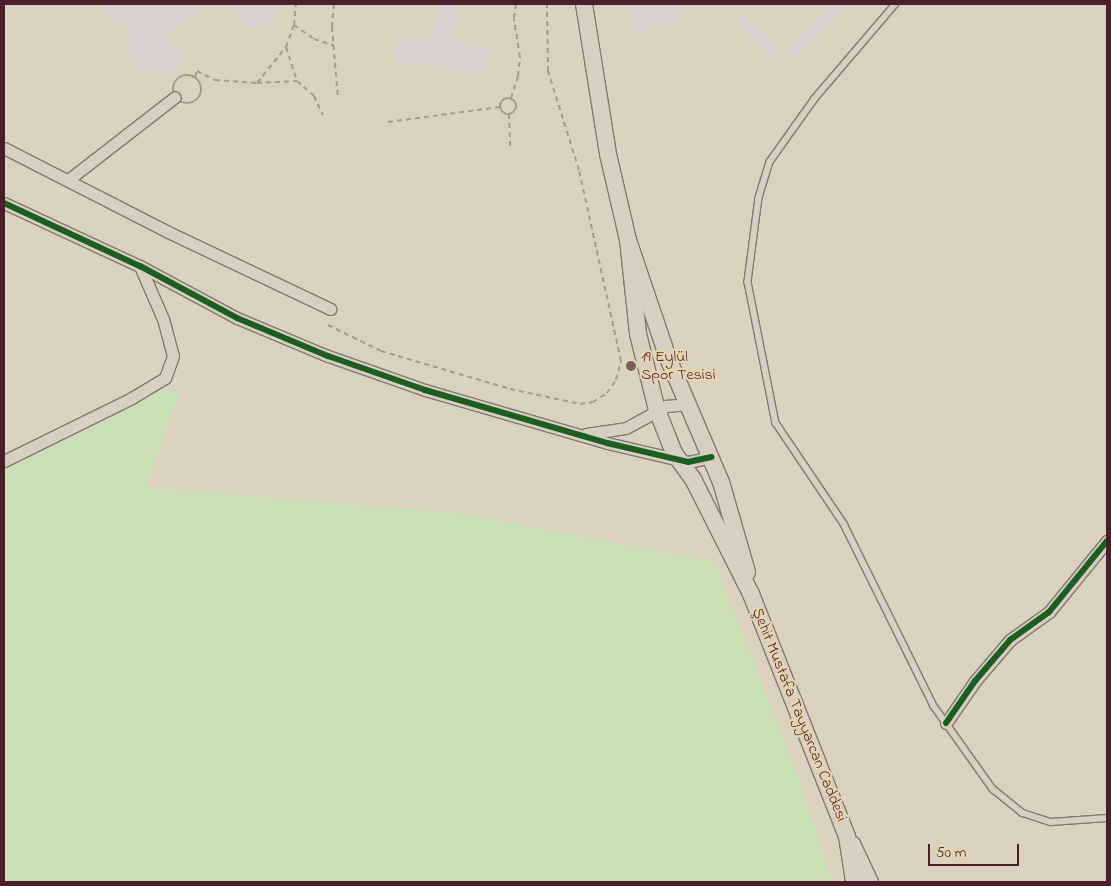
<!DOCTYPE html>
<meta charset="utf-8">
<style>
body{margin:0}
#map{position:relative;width:1111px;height:886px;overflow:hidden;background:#dad1be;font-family:"Indie Flower",sans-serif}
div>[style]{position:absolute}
.green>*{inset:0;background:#cae0b4}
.building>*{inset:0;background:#d9cfce}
.path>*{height:2px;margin-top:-1px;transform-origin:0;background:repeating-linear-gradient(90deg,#a49a92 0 5px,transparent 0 9px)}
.path>.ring{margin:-1px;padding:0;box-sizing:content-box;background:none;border:2px solid #a49a92;border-radius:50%}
.roads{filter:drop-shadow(1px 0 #837770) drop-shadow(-1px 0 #837770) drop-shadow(0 1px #837770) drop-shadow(0 -1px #837770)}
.service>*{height:5.5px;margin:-2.75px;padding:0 2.75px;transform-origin:2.75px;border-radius:2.75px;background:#d6cfc2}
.minor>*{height:11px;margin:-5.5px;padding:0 5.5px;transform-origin:5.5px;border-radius:5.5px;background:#d6cfc2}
.secondary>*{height:16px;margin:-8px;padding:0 8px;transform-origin:8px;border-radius:8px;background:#d6cfc2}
.cycleway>*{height:6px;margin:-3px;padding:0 3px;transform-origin:3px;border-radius:3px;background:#1b5e20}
.dots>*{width:14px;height:14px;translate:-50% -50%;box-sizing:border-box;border:2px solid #e6d5b2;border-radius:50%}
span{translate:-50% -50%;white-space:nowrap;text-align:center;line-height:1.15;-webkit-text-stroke:4.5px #e6d5b2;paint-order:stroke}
.poi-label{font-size:16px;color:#4a1f2b}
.left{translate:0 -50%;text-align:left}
.street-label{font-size:16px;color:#4a1f2b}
.frame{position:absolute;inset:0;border:5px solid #4a1f2b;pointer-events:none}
.scale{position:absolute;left:928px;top:844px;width:91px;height:22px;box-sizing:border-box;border:2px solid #4a1f2b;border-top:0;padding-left:6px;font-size:15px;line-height:18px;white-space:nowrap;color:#4a1f2b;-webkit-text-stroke:4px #e6d5b2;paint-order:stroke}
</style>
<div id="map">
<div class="green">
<div style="clip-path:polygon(161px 388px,179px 393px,147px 487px,465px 514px,715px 562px,800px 782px,833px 882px,4px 882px,4px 470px,110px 419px)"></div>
</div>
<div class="building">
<div style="clip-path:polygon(101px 4px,207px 4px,165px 37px,174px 49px,178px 45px,182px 51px,180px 67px,165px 74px,152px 66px,144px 76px,129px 52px,123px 50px,132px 43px,125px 34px,130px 30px,123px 21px,118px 25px)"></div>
<div style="clip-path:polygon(230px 4px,277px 4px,278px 12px,271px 25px,257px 29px,247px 25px)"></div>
<div style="clip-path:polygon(439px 4px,456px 4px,454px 42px,488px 46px,485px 72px,395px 62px,398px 36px,432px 40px)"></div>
<div style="clip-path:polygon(628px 4px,680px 4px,684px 19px,636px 33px)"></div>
<div style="clip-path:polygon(833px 4px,850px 4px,796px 57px,788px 49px)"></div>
<div style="clip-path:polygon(743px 13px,782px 52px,773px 61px,735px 22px)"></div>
</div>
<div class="path">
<div style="left:334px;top:4px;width:23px;rotate:95deg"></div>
<div style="left:332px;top:27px;width:71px;rotate:85.2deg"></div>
<div style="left:294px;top:25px;width:24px;rotate:35deg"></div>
<div style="left:314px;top:39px;width:20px;rotate:18deg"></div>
<div style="left:286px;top:47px;width:36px;rotate:72deg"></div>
<div class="ring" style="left:173px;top:75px;width:26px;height:26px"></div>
<div style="left:195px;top:77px;width:6px;rotate:-72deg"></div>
<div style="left:197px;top:71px;width:20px;rotate:27deg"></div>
<div style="left:215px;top:80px;width:42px;rotate:4.1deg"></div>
<div style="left:257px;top:83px;width:46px;rotate:-51.1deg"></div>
<div style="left:286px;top:47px;width:23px;rotate:-70deg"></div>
<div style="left:294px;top:25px;width:21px;rotate:-85deg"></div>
<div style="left:257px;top:83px;width:40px;rotate:-2.9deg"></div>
<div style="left:297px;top:81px;width:23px;rotate:41deg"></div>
<div style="left:314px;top:96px;width:21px;rotate:65deg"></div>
<div class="ring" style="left:500px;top:98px;width:14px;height:14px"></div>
<div style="left:511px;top:98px;width:23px;rotate:-72deg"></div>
<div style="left:518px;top:76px;width:19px;rotate:-84deg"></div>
<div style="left:520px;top:57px;width:39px;rotate:-99deg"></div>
<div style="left:514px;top:18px;width:14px;rotate:-82deg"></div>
<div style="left:509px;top:114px;width:34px;rotate:88deg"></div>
<div style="left:388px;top:122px;width:113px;rotate:-7.6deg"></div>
<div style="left:328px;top:325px;width:59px;rotate:26.1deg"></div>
<div style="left:381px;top:351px;width:134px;rotate:16.4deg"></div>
<div style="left:510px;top:389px;width:72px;rotate:12.1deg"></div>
<div style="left:580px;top:404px;width:13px;rotate:-9deg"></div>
<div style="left:593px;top:402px;width:17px;rotate:-33deg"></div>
<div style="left:607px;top:393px;width:16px;rotate:-55deg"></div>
<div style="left:616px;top:380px;width:20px;rotate:-75deg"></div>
<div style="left:621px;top:361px;width:196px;rotate:-102.4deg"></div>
<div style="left:579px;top:170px;width:104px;rotate:-107.4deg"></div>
<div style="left:548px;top:71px;width:67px;rotate:-90.9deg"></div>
</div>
<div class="roads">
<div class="service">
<div style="left:896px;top:4px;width:125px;rotate:130.5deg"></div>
<div style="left:815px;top:99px;width:77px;rotate:125.5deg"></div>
<div style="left:770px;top:162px;width:38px;rotate:107deg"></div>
<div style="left:759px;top:198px;width:85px;rotate:97.5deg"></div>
<div style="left:748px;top:282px;width:144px;rotate:78.8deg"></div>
<div style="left:776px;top:423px;width:122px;rotate:56deg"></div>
<div style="left:844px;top:524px;width:203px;rotate:63.7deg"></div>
<div style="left:934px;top:706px;width:102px;rotate:54.6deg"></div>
<div style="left:993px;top:789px;width:38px;rotate:39deg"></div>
<div style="left:1023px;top:813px;width:29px;rotate:18deg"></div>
<div style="left:1051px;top:822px;width:56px;rotate:-4.1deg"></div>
</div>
<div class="minor">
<div style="left:4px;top:148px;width:182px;rotate:27.1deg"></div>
<div style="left:166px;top:231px;width:182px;rotate:25.4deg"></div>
<div style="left:68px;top:180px;width:135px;rotate:-37.8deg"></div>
<div style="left:4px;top:203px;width:150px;rotate:24.9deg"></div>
<div style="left:140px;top:266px;width:110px;rotate:28.2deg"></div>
<div style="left:237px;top:318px;width:99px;rotate:22.7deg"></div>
<div style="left:328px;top:356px;width:103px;rotate:19.3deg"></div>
<div style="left:425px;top:390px;width:190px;rotate:16.2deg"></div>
<div style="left:607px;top:443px;width:83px;rotate:13.2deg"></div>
<div style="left:688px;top:462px;width:24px;rotate:-12deg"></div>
<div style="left:586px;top:434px;width:40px;rotate:-8.5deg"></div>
<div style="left:626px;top:428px;width:46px;rotate:-28.8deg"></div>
<div style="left:666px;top:406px;width:23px;rotate:-5deg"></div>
<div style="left:4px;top:461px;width:140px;rotate:-26.2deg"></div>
<div style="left:130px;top:399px;width:41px;rotate:-31deg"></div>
<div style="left:165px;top:378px;width:23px;rotate:-70deg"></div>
<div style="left:173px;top:356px;width:38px;rotate:-105deg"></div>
<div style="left:163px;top:319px;width:58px;rotate:-113.5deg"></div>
<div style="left:946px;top:723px;width:51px;rotate:-55.4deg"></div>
<div style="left:975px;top:681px;width:54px;rotate:-49.5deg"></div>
<div style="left:1010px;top:640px;width:48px;rotate:-35.7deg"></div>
<div style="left:1049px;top:612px;width:92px;rotate:-50.8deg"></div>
</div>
<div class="secondary">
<div style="left:584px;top:4px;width:152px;rotate:80.9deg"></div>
<div style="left:608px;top:154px;width:88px;rotate:76.9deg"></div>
<div style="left:628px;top:240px;width:125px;rotate:71.3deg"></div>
<div style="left:668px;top:358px;width:135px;rotate:66.9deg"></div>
<div style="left:721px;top:482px;width:94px;rotate:73.9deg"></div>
<div style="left:628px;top:240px;width:95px;rotate:83.9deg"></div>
<div style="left:638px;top:334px;width:78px;rotate:76deg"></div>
<div style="left:657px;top:410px;width:46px;rotate:68.4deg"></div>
<div style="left:674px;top:453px;width:34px;rotate:54deg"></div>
<div style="left:694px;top:481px;width:127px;rotate:63.2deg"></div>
<div style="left:751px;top:594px;width:260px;rotate:68.4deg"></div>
<div style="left:847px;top:836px;width:47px;rotate:81.3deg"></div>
<div style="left:852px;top:844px;width:42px;rotate:64.7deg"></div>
</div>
</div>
<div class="cycleway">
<div style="left:4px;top:203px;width:150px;rotate:24.9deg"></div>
<div style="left:140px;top:266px;width:110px;rotate:28.2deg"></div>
<div style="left:237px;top:318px;width:99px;rotate:22.7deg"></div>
<div style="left:328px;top:356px;width:103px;rotate:19.3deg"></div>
<div style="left:425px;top:390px;width:190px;rotate:16.2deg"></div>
<div style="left:607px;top:443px;width:83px;rotate:13.2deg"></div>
<div style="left:688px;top:462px;width:24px;rotate:-12deg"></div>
<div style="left:946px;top:723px;width:51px;rotate:-55.4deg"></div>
<div style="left:975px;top:681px;width:54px;rotate:-49.5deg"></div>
<div style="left:1010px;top:640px;width:48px;rotate:-35.7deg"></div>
<div style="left:1049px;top:612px;width:92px;rotate:-50.8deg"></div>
</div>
<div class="dots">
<div style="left:631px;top:366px;background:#7c5d5e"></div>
</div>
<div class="poi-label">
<span class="left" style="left:641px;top:366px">19 Eylül<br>Spor Tesisi</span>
</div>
<div class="street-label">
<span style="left:799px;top:715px;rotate:68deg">Şehit Mustafa Tayyarcan Caddesi</span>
</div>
<div class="frame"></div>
<div class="scale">50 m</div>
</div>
